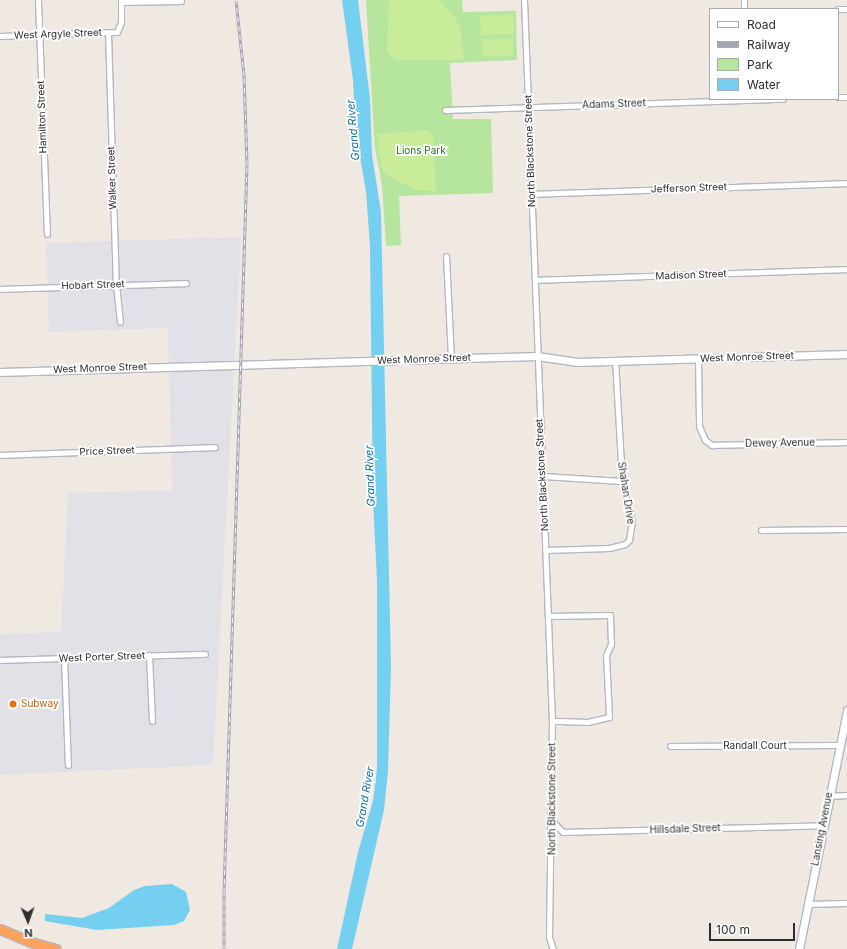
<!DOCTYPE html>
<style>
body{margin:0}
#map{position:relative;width:847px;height:949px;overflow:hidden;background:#efe9e1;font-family:Inter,sans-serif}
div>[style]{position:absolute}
.industrial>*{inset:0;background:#e3e1e8}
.green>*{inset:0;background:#b6e59e}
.pitch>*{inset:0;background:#c9ec9a}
.water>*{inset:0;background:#75cff0}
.roads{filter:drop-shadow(1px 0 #b4b7c1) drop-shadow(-1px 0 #b4b7c1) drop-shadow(0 1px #b4b7c1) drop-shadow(0 -1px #b4b7c1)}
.street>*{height:5px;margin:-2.5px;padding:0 2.5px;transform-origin:2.5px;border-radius:2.5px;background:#fff}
.secondary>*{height:7px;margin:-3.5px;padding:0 3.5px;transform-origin:3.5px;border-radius:3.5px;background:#fff}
.highway>*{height:9px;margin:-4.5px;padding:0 4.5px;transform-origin:4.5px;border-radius:4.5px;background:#ffa35c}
.rail>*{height:3px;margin-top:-1.5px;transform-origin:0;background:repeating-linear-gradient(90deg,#fff 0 4.5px,#a3a6b8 0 9px);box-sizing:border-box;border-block:1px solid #a3a6b8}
.dots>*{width:11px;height:11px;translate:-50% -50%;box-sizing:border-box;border:2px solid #fff;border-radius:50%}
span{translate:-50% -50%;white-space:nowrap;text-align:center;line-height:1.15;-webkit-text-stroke:3.5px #fff;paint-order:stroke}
.street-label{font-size:10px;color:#2e2e2e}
.park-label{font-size:10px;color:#2c6e1b}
.food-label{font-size:10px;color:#c56008}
.left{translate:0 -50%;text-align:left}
.water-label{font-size:11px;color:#0d6fa3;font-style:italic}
.legend{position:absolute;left:709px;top:8px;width:130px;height:92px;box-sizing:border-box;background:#fff;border:1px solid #ababab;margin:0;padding:5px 7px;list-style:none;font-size:12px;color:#2e2e2e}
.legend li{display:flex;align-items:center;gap:8px;height:20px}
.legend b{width:20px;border:1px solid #ababab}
.north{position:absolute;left:8px;top:901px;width:40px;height:40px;-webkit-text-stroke:3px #fff;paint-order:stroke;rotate:178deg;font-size:11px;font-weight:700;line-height:16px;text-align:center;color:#2e2e2e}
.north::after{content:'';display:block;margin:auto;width:14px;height:18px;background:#2e2e2e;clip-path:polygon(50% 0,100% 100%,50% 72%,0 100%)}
.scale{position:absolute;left:709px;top:923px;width:86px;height:18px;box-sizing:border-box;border:2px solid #2e2e2e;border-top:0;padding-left:5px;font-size:12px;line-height:14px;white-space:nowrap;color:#2e2e2e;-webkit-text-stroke:3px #fff;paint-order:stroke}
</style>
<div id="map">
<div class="industrial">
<div style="clip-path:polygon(241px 237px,213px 765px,0 775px,0 634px,61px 632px,68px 493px,172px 490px,168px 328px,49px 332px,46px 243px)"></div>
</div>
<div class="green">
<div style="clip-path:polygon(366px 0,462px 0,463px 12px,516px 11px,517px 60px,450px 63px,453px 119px,491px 119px,493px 193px,399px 196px,401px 245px,386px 246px,382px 185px,375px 148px)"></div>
</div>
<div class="pitch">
<div style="clip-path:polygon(389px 0,439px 0,456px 19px,461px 32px,464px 60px,396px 60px,387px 52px)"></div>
<div style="clip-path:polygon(513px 15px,514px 34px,481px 35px,480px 16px)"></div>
<div style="clip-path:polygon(482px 39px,513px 39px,513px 56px,482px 56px)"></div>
<div style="clip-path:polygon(428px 130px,433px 135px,436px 191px,416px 190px,389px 177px,381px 167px,377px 134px)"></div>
</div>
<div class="water">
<div style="clip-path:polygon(342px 0,358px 0,370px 99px,372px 155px,381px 212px,391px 667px,388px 771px,384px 810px,352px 949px,337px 949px,358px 852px,373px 801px,377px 769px,377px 580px,373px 501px,370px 247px,366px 191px,356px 135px,353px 80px)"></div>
<div style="clip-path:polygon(172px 884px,186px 892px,190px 910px,184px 921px,174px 925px,97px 930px,45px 921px,45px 914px,82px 918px,109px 908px,134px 890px,145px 886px)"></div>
</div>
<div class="roads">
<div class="street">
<div style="left:38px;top:0;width:234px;rotate:87.8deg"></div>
<div style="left:524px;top:0;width:722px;rotate:87.78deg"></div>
<div style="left:552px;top:721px;width:216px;rotate:90.8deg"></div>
<div style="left:549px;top:937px;width:13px;rotate:72deg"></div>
<div style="left:744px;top:0;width:9px;rotate:90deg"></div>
<div style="left:121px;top:2px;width:60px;rotate:-1deg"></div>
<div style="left:838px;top:9px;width:9px"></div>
<div style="left:108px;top:33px;width:251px;rotate:88.2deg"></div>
<div style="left:116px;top:284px;width:38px;rotate:84deg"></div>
<div style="left:0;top:36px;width:117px;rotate:-2deg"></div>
<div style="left:117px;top:32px;width:11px;rotate:-68deg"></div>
<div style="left:121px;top:22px;width:22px;rotate:-90deg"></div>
<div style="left:838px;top:97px;width:9px"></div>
<div style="left:445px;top:110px;width:338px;rotate:-1.9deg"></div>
<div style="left:531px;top:194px;width:316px;rotate:-2deg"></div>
<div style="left:446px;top:256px;width:102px;rotate:87.2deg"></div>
<div style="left:535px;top:280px;width:312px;rotate:-2deg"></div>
<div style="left:0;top:289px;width:186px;rotate:-1.8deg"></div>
<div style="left:698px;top:359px;width:67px;rotate:89.1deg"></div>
<div style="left:699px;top:426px;width:15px;rotate:67deg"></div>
<div style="left:705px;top:440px;width:9px;rotate:36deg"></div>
<div style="left:712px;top:445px;width:135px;rotate:-1.3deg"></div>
<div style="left:0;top:455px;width:215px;rotate:-2.1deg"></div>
<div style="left:542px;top:476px;width:80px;rotate:3.6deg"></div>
<div style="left:761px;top:530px;width:86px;rotate:-0.7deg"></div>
<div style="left:546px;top:550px;width:63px;rotate:-1.8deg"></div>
<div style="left:609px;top:548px;width:16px;rotate:-14deg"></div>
<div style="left:625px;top:544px;width:6px;rotate:-45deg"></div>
<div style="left:629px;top:540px;width:18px;rotate:-81deg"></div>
<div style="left:632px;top:522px;width:42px;rotate:-103.7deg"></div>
<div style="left:622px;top:481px;width:121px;rotate:-93.3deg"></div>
<div style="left:549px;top:616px;width:61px;rotate:-0.9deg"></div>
<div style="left:610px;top:615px;width:29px;rotate:88deg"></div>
<div style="left:611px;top:644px;width:12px;rotate:114deg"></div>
<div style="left:606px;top:655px;width:62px;rotate:87.2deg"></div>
<div style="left:609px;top:717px;width:22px;rotate:167deg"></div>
<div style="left:588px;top:722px;width:36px;rotate:-178deg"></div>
<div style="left:149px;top:655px;width:66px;rotate:87.4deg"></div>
<div style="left:64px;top:658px;width:107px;rotate:87.9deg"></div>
<div style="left:0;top:660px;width:205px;rotate:-1.7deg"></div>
<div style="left:670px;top:746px;width:169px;rotate:-0.3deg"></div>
<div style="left:829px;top:796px;width:18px;rotate:-3deg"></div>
<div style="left:553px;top:822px;width:14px;rotate:45deg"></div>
<div style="left:563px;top:832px;width:260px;rotate:-1.5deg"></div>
<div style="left:807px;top:904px;width:40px;rotate:-1.4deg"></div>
</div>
<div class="secondary">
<div style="left:0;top:372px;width:537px;rotate:-1.71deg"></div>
<div style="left:537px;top:356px;width:41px;rotate:8.3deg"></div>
<div style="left:578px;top:362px;width:269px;rotate:-1.7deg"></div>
<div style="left:799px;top:949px;width:244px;rotate:-78.6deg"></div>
</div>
<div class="highway">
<div style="left:0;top:929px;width:34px;rotate:23deg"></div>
<div style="left:31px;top:942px;width:26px;rotate:16deg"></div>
</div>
</div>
<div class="rail">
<div style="left:224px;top:949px;width:57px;rotate:-90deg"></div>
<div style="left:224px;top:892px;width:728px;rotate:-88.19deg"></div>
<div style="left:247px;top:164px;width:89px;rotate:-91.9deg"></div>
<div style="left:244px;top:75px;width:75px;rotate:-96.1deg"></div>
</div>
<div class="dots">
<div style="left:13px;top:704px;background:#e8710a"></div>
</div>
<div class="street-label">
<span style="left:58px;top:34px;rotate:-2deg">West Argyle Street</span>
<span style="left:614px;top:104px;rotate:-2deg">Adams Street</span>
<span style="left:42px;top:117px;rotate:-92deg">Hamilton Street</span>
<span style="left:530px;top:151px;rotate:-92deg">North Blackstone Street</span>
<span style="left:112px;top:178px;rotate:-92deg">Walker Street</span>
<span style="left:689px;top:188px;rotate:-2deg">Jefferson Street</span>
<span style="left:691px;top:275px;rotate:-2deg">Madison Street</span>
<span style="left:93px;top:285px;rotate:-2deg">Hobart Street</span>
<span style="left:747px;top:357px;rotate:-2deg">West Monroe Street</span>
<span style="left:424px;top:359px;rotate:-2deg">West Monroe Street</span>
<span style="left:100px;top:368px;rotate:-2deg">West Monroe Street</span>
<span style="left:780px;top:443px;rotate:-1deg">Dewey Avenue</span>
<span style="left:107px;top:451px;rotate:-2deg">Price Street</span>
<span style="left:542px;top:475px;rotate:-93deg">North Blackstone Street</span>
<span style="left:626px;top:493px;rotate:81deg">Shahan Drive</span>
<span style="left:102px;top:657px;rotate:-2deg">West Porter Street</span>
<span style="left:755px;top:746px">Randall Court</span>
<span style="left:552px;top:799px;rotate:-90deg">North Blackstone Street</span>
<span style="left:685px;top:829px;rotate:-2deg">Hillsdale Street</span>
<span style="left:822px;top:829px;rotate:-79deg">Lansing Avenue</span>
</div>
<div class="park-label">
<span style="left:421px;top:151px">Lions Park</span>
</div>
<div class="food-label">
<span class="left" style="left:21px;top:704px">Subway</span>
</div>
<div class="water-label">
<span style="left:353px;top:130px;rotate:-95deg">Grand River</span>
<span style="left:370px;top:476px;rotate:-92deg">Grand River</span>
<span style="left:365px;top:797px;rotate:-80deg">Grand River</span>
</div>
<ul class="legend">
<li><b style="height:5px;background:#fff"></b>Road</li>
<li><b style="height:5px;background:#a3a6b8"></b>Railway</li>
<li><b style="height:11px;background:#b6e59e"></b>Park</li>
<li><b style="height:11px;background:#75cff0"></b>Water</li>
</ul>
<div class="north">N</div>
<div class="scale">100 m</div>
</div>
